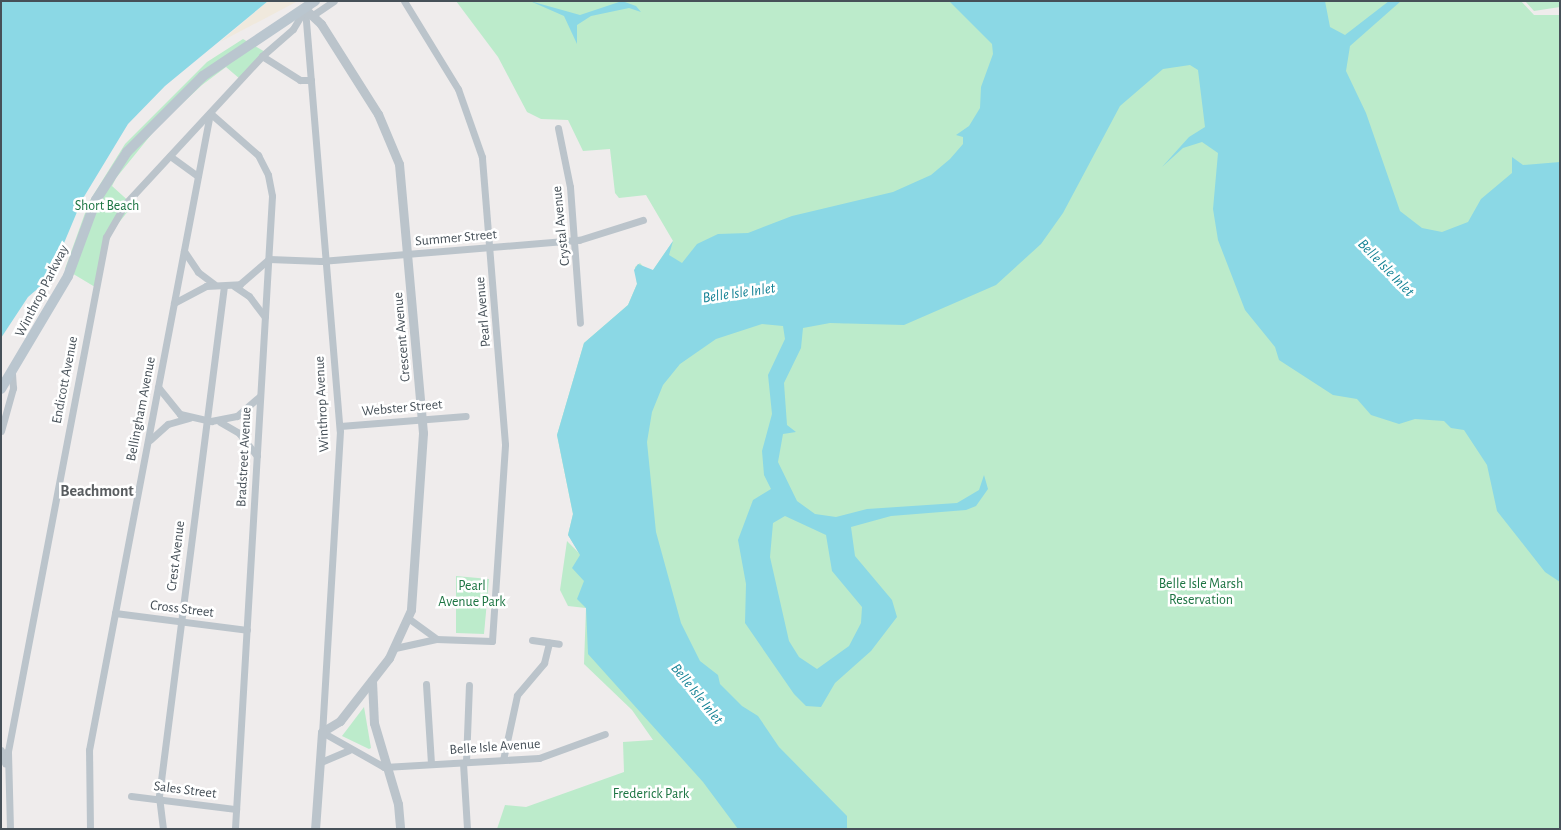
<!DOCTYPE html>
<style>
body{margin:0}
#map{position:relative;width:1561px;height:830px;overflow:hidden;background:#efecec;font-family:"Alegreya Sans",sans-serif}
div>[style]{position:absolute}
.green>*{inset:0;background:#bcebcb}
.sand>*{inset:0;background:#f0e9dd}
.water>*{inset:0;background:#8bd8e5}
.minor>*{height:7px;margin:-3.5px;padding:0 3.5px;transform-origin:3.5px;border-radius:3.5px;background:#bbc4cb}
.tertiary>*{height:9px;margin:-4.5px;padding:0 4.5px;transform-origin:4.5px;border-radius:4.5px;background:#bbc4cb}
.secondary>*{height:10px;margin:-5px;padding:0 5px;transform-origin:5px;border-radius:5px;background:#bac6cf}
span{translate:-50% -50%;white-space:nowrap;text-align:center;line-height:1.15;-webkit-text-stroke:5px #fff;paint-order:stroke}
.park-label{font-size:14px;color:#1c7442}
.street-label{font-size:14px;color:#465058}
.water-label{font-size:15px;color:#148295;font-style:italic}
.quarter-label{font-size:16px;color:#595d60;font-weight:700}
.frame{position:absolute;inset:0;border:2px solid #465058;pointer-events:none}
</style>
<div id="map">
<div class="green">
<div style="clip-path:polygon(456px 1px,1521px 1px,1534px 15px,1560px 15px,1560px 829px,497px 829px,505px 805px,526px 807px,624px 772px,623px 742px,653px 740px,632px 710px,584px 664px,586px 608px,568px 606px,560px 590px,567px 541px,579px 553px,568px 535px,573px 514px,557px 435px,584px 343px,628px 305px,637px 284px,635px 267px,640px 263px,647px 271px,653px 270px,673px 241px,646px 195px,619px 198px,615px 193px,610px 149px,583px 151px,568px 120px,541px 119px,527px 112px,498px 57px)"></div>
<div style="clip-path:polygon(1525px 1px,1560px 1px,1560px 7px,1534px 11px)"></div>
<div style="clip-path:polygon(243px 39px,267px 53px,240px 79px,226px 67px,202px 85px,159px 125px,116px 178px,112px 186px,133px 205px,108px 236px,95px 287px,65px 269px,89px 202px,125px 144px,207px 62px)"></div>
<div style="clip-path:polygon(456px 576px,489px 579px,484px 634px,456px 633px)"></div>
<div style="clip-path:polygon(364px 707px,371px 748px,369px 749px,342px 736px)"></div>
</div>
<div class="sand">
<div style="clip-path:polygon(268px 1px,298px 1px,220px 42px)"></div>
</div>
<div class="water">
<div style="clip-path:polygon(1px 1px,268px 1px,165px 86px,128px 124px,82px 200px,49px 279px,28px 297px,1px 338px)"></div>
<div style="clip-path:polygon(530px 1px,580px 15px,622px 1px,636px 6px,641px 12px,629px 8px,591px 16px,577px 25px,577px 44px,564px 16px)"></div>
<div style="clip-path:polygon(evenodd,949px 1px,1325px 1px,1330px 27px,1345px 35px,1389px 1px,1401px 1px,1350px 46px,1346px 71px,1366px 113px,1400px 211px,1422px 228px,1442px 232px,1468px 222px,1481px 199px,1512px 173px,1512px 157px,1523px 165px,1560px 162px,1560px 582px,1545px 572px,1497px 511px,1487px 465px,1464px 430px,1451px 428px,1444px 421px,1415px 419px,1399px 424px,1371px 415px,1357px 399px,1333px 395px,1279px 360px,1275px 347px,1245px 310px,1218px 240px,1213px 209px,1218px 153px,1202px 142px,1183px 148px,1162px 167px,1189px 137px,1205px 127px,1198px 70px,1190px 65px,1163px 69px,1120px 106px,1063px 213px,1041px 244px,996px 285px,904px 325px,830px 323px,803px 328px,801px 348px,784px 383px,787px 425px,796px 432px,783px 434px,778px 462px,797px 501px,815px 514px,836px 517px,867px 509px,957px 503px,979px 490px,984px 475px,988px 489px,976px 506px,966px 510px,891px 516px,851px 527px,855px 556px,892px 600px,897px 617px,871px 651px,835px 683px,821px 707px,806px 706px,794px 694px,745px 623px,746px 584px,738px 540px,753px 500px,771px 489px,764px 475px,762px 451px,772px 414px,768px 375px,785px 339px,783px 326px,762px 324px,716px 339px,680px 364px,663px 385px,652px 412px,647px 442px,656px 532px,681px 623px,700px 661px,718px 675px,720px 684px,742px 706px,758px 716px,779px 747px,847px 816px,847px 829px,738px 829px,703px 782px,588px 654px,586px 608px,577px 599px,584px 581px,572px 568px,580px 555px,568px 535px,573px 514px,557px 435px,584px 343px,628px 305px,637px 284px,634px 270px,638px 264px,653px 270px,673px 241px,669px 255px,682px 263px,697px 244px,718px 234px,748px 233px,792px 216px,893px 192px,931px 175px,950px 159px,963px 144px,963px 137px,956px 135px,969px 126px,980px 108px,981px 87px,993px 54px,992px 44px,949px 1px,785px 516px,826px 535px,832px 571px,862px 607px,861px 623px,849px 646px,817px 669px,799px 657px,789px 641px,770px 557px,773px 523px,785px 516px)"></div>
</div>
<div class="minor">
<div style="left:305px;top:9px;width:423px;rotate:85.3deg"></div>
<div style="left:340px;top:431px;width:302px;rotate:93.4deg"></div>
<div style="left:322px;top:732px;width:71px;rotate:29.4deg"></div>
<div style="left:384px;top:767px;width:155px;rotate:-3.3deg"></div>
<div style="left:539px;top:758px;width:70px;rotate:-20deg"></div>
<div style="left:313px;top:15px;width:25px;rotate:-34deg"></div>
<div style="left:262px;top:56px;width:45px;rotate:32.3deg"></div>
<div style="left:300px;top:80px;width:11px"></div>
<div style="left:210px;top:113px;width:64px;rotate:41.2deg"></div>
<div style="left:258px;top:155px;width:22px;rotate:63deg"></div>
<div style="left:268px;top:175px;width:21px;rotate:79deg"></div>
<div style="left:272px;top:196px;width:634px;rotate:93.35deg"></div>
<div style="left:558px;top:128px;width:60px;rotate:78.5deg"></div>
<div style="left:570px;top:187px;width:136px;rotate:85.8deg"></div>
<div style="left:170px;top:156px;width:34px;rotate:36deg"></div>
<div style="left:184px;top:251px;width:25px;rotate:56deg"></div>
<div style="left:198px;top:272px;width:20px;rotate:37deg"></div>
<div style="left:269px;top:259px;width:52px;rotate:2.2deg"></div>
<div style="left:321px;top:261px;width:259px;rotate:-4.7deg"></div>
<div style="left:579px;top:240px;width:67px;rotate:-17.4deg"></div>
<div style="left:234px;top:286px;width:18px;rotate:34deg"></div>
<div style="left:249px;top:296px;width:26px;rotate:53deg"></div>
<div style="left:174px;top:303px;width:36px;rotate:-28deg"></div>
<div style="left:206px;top:286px;width:34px;rotate:-3deg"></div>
<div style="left:240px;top:284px;width:38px;rotate:-41deg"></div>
<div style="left:158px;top:387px;width:35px;rotate:51deg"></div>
<div style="left:180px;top:414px;width:32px;rotate:13deg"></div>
<div style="left:211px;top:421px;width:26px;rotate:-11deg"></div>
<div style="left:237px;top:416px;width:30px;rotate:-41deg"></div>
<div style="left:220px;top:422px;width:22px;rotate:30deg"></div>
<div style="left:239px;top:433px;width:29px;rotate:52deg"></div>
<div style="left:340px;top:426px;width:126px;rotate:-4.5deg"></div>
<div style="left:1px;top:431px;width:45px;rotate:-74.4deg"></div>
<div style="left:13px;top:388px;width:14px;rotate:-94deg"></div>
<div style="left:150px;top:440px;width:24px;rotate:-42deg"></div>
<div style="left:168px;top:424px;width:22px;rotate:-16deg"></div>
<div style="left:115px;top:613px;width:133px;rotate:7.3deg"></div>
<div style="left:408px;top:618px;width:34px;rotate:36deg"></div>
<div style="left:532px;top:640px;width:27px;rotate:8deg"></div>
<div style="left:395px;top:648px;width:42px;rotate:-12.4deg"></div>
<div style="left:436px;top:639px;width:56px;rotate:2deg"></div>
<div style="left:492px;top:641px;width:197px;rotate:-86.2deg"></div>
<div style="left:505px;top:444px;width:288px;rotate:-94.6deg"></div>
<div style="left:482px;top:157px;width:72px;rotate:-109.4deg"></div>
<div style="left:458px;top:89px;width:103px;rotate:-121.5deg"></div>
<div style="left:426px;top:684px;width:80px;rotate:86.4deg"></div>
<div style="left:1px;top:750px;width:14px;rotate:73deg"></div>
<div style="left:503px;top:760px;width:66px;rotate:-77.8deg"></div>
<div style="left:517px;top:695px;width:42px;rotate:-49.8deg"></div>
<div style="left:544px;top:663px;width:21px;rotate:-76deg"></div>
<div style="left:321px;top:762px;width:30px;rotate:-23deg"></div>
<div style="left:466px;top:762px;width:77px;rotate:-87.8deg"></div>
<div style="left:463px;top:763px;width:66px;rotate:86.5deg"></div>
<div style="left:131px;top:796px;width:106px;rotate:7.1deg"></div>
<div style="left:10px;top:829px;width:78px;rotate:-91.5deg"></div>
<div style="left:8px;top:751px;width:523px;rotate:-79.21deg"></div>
<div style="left:106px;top:237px;width:39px;rotate:-60deg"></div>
<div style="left:126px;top:203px;width:200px;rotate:-47.2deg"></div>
<div style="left:262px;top:56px;width:41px;rotate:-41.1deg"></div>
<div style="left:293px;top:29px;width:23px;rotate:-59deg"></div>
<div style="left:90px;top:829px;width:79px;rotate:-90.7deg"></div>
<div style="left:89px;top:750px;width:648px;rotate:-79.24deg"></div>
<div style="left:163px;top:829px;width:33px;rotate:-97deg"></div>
<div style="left:159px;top:796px;width:514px;rotate:-82.74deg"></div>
</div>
<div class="tertiary">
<div style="left:305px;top:9px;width:22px;rotate:43deg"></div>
<div style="left:321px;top:24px;width:107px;rotate:57.7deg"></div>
<div style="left:378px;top:114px;width:54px;rotate:67.2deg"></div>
<div style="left:399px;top:164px;width:270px;rotate:84.9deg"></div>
<div style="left:423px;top:433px;width:177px;rotate:93.9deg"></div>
<div style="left:411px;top:610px;width:53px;rotate:114.6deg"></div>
<div style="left:389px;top:658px;width:80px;rotate:127.9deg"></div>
<div style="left:340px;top:721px;width:21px;rotate:149deg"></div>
<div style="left:322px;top:732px;width:97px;rotate:94.1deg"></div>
<div style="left:372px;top:681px;width:42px;rotate:87.3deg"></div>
<div style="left:374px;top:723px;width:84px;rotate:73.5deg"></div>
<div style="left:398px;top:804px;width:25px;rotate:85deg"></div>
</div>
<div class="secondary">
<div style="left:1px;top:389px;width:131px;rotate:-59.3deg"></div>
<div style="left:68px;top:276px;width:81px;rotate:-69.8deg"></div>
<div style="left:96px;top:200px;width:57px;rotate:-57.1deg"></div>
<div style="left:127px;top:152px;width:107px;rotate:-45deg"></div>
<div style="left:203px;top:76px;width:135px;rotate:-33.8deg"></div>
</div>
<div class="park-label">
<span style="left:107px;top:206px">Short Beach</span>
<span style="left:1201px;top:592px">Belle Isle Marsh<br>Reservation</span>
<span style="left:472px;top:594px">Pearl<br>Avenue Park</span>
<span style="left:651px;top:794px">Frederick Park</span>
</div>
<div class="street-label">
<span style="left:561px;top:226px;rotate:-96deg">Crystal Avenue</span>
<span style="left:456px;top:238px;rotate:-5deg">Summer Street</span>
<span style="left:42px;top:291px;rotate:-63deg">Winthrop Parkway</span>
<span style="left:483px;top:312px;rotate:-95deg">Pearl Avenue</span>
<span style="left:402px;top:337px;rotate:-95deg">Crescent Avenue</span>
<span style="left:65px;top:380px;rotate:-79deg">Endicott Avenue</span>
<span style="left:322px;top:404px;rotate:-93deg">Winthrop Avenue</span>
<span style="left:402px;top:408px;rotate:-5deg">Webster Street</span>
<span style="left:141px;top:409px;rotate:-79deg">Bellingham Avenue</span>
<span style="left:244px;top:457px;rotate:-87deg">Bradstreet Avenue</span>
<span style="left:176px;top:556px;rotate:-83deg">Crest Avenue</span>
<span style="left:182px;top:609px;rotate:7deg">Cross Street</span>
<span style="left:495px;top:747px;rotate:-4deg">Belle Isle Avenue</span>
<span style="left:185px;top:790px;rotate:7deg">Sales Street</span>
</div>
<div class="water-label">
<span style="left:1386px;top:268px;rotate:46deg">Belle Isle Inlet</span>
<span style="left:739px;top:293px;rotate:-8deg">Belle Isle Inlet</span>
<span style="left:697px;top:694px;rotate:51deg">Belle Isle Inlet</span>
</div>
<div class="quarter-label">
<span style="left:97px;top:491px">Beachmont</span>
</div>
<div class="frame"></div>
</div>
